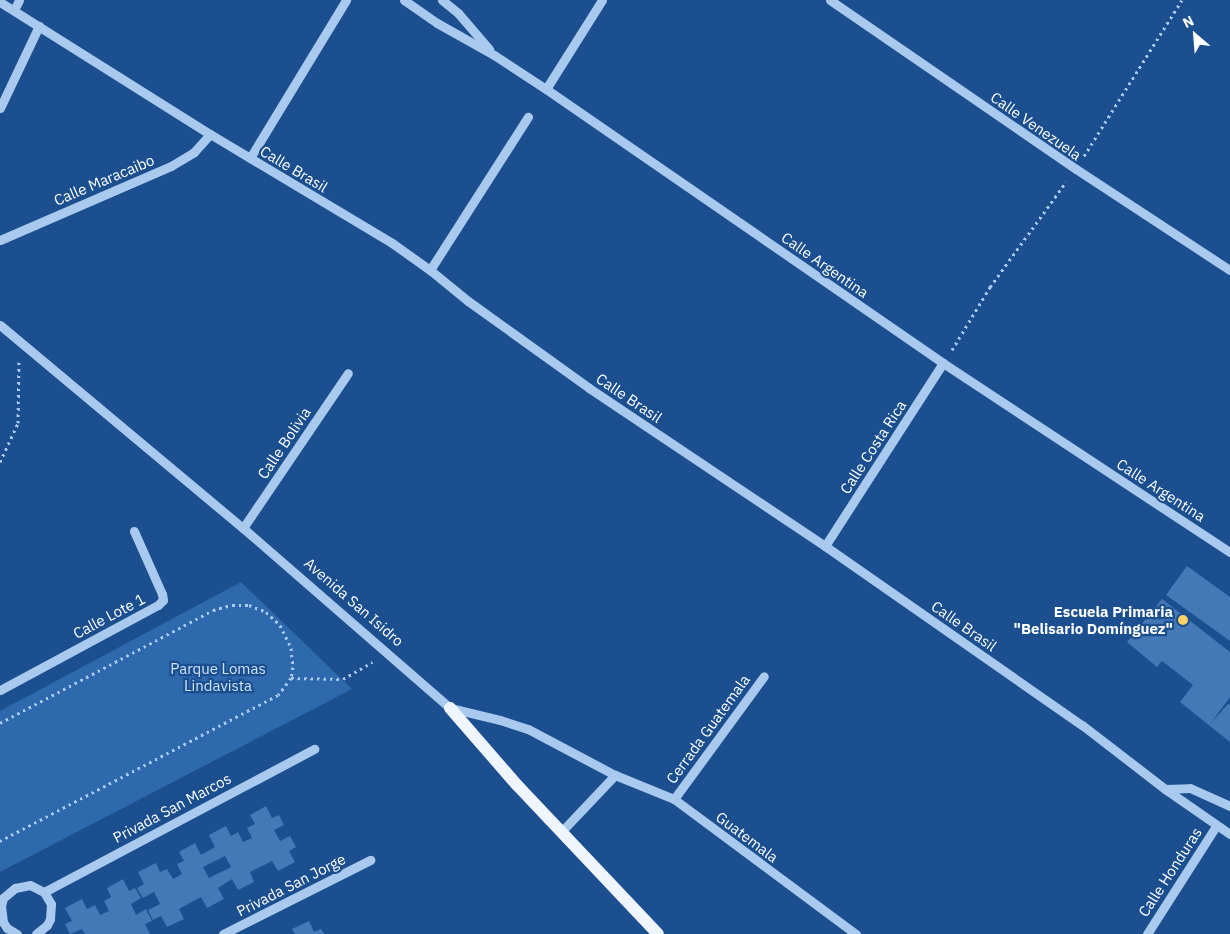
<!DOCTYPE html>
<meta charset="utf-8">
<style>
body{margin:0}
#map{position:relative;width:1230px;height:934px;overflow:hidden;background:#1b4f8f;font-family:"IBM Plex Sans",sans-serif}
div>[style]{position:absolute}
.green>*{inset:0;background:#2e69ad}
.building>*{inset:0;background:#4478b7}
.path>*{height:3px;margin-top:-1.5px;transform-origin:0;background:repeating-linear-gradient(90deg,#a9c9ee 0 2.5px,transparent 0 6.5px)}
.minor>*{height:9px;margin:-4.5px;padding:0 4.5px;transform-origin:4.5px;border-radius:4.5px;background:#a9c9ee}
.major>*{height:12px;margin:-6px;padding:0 6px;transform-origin:6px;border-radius:6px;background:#f0f6ff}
.dots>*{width:14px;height:14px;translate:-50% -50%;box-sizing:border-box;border:2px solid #1b4f8f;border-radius:50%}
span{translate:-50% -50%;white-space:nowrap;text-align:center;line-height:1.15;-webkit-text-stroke:4.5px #1b4f8f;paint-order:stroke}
.street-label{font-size:15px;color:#fff}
.poi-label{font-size:15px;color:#fff;font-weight:700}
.right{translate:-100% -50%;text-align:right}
.park-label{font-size:15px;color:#cfe3fa}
.north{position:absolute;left:1170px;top:10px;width:50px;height:50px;-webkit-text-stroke:4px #1b4f8f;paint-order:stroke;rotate:333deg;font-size:14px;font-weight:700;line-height:20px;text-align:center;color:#fff}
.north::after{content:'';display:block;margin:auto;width:18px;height:22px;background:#fff;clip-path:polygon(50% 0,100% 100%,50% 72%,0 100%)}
</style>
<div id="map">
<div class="green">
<div style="clip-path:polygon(241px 582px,352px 689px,0 872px,0 711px)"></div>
</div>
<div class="building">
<div style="clip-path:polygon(1187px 566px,1230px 597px,1230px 641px,1166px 595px)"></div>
<div style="clip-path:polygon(1162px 599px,1230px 652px,1230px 697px,1211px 723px,1228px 704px,1230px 705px,1230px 742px,1180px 702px,1193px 685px,1162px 661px,1157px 667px,1127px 642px)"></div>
<div style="clip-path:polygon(evenodd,266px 806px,272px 818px,279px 815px,284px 825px,274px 830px,280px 841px,290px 836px,296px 847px,289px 851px,295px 862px,278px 871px,272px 861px,250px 872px,254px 882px,238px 890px,232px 879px,218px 888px,224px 899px,207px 908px,201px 897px,179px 909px,184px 919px,167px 927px,161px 916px,153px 920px,148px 910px,160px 904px,154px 892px,143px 898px,137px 888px,144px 884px,138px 872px,156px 863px,160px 872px,167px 869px,173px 879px,182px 874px,177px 864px,184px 861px,179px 852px,195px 843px,201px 855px,215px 847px,209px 835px,226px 826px,231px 836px,238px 832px,243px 842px,252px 838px,247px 828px,255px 824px,250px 815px,266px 806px,225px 856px,231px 867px,209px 878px,203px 867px,225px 856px)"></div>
<div style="clip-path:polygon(123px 879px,129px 891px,135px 888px,141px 898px,131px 904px,136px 915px,146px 909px,152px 921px,145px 924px,150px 934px,85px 934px,82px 929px,70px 934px,65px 924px,72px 921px,65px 908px,82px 899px,87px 909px,95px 905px,100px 915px,109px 911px,104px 901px,111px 897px,107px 888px)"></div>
<div style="clip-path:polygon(309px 921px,314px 932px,321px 929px,324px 934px,295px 934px,292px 929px)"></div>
</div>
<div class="path">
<div style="left:1084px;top:156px;width:184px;rotate:-57.9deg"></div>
<div style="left:952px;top:350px;width:74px;rotate:-58.9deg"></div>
<div style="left:990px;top:287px;width:130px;rotate:-54.1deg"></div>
<div style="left:0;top:462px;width:43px;rotate:-65.2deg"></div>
<div style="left:18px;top:423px;width:62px;rotate:-89.1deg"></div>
<div style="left:291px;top:678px;width:52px;rotate:1.1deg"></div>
<div style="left:343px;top:679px;width:34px;rotate:-30deg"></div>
<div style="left:0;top:723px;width:241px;rotate:-27.9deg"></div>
<div style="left:213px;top:610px;width:20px;rotate:-15deg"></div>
<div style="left:232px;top:605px;width:17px"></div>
<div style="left:249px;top:605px;width:18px;rotate:22deg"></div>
<div style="left:266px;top:612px;width:19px;rotate:43deg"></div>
<div style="left:280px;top:625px;width:25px;rotate:64deg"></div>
<div style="left:291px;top:648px;width:19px;rotate:84deg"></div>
<div style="left:293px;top:667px;width:11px;rotate:100deg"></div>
<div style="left:291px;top:678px;width:21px;rotate:127deg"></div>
<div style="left:278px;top:695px;width:314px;rotate:152.3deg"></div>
</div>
<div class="minor">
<div style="left:404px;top:0;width:40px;rotate:34.9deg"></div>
<div style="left:437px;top:23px;width:65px;rotate:29.3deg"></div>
<div style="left:494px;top:55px;width:62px;rotate:33.2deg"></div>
<div style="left:546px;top:89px;width:482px;rotate:34.6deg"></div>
<div style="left:943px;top:363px;width:344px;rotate:33.4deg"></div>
<div style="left:442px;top:0;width:21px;rotate:39deg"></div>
<div style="left:458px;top:13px;width:48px;rotate:49.3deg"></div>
<div style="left:830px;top:0;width:298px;rotate:34.5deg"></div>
<div style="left:1076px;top:169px;width:184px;rotate:33.3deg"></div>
<div style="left:0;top:2px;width:248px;rotate:32.2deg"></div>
<div style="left:210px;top:134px;width:212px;rotate:30.9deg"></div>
<div style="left:392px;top:243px;width:47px;rotate:35.4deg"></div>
<div style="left:430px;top:270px;width:49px;rotate:39.2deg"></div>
<div style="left:468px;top:301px;width:149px;rotate:35.7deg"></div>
<div style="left:589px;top:388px;width:284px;rotate:33.8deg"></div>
<div style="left:825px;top:546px;width:313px;rotate:34.9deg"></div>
<div style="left:1082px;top:725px;width:105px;rotate:37.6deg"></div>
<div style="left:1165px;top:789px;width:79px;rotate:34.7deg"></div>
<div style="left:14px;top:10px;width:11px;rotate:-63deg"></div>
<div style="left:546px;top:89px;width:105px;rotate:-57.8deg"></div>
<div style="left:0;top:108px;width:91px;rotate:-64.6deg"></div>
<div style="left:250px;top:158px;width:185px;rotate:-58.7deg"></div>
<div style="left:0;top:240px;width:186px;rotate:-23.4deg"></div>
<div style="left:171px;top:166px;width:27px;rotate:-31deg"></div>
<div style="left:194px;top:152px;width:24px;rotate:-48deg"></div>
<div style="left:430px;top:270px;width:182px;rotate:-57.4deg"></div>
<div style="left:0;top:325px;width:317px;rotate:39.9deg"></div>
<div style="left:243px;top:528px;width:274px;rotate:41deg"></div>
<div style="left:450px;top:708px;width:51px;rotate:13.5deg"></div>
<div style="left:500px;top:720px;width:29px;rotate:18deg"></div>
<div style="left:528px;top:729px;width:98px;rotate:27.9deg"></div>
<div style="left:615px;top:775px;width:64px;rotate:22.1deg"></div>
<div style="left:674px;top:799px;width:227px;rotate:36.6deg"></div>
<div style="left:243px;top:528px;width:187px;rotate:-55.9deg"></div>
<div style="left:825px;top:546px;width:218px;rotate:-57.2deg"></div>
<div style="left:0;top:690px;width:179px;rotate:-28.3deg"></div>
<div style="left:158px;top:605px;width:7px;rotate:-45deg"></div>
<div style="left:163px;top:600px;width:6px;rotate:-99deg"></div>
<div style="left:162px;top:594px;width:69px;rotate:-114deg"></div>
<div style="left:1165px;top:789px;width:25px;rotate:-2deg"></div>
<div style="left:1190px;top:788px;width:44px;rotate:24.2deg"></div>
<div style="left:674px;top:799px;width:152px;rotate:-53.8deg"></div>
<div style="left:561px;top:832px;width:79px;rotate:-46.5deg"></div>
<div style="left:44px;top:892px;width:306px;rotate:-27.9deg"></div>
<div style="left:17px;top:934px;width:12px;rotate:-149deg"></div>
<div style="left:7px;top:928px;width:7px;rotate:-124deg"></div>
<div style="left:3px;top:922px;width:16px;rotate:-97deg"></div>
<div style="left:1px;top:906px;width:8px;rotate:-76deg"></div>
<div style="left:3px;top:898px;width:16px;rotate:-40deg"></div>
<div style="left:15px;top:888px;width:15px;rotate:-11deg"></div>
<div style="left:30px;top:885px;width:16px;rotate:27deg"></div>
<div style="left:44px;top:892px;width:14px;rotate:60deg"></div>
<div style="left:51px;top:904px;width:15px;rotate:94deg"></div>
<div style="left:50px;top:919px;width:7px;rotate:117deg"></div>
<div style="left:47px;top:925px;width:14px;rotate:141deg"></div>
<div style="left:223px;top:934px;width:165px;rotate:-26.7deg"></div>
<div style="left:1147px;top:934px;width:128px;rotate:-57.4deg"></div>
</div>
<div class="major">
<div style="left:450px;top:708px;width:102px;rotate:49deg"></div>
<div style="left:517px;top:785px;width:205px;rotate:46.6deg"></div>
</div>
<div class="dots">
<div style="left:1183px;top:620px;background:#ffd166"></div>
</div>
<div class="street-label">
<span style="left:1036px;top:126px;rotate:35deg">Calle Venezuela</span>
<span style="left:294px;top:169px;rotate:31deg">Calle Brasil</span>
<span style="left:104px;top:180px;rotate:-23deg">Calle Maracaibo</span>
<span style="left:825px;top:265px;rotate:35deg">Calle Argentina</span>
<span style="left:629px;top:398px;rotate:34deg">Calle Brasil</span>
<span style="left:284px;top:443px;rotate:-56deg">Calle Bolivia</span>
<span style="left:873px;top:447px;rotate:-57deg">Calle Costa Rica</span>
<span style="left:1161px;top:490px;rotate:33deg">Calle Argentina</span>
<span style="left:354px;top:602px;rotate:41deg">Avenida San Isidro</span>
<span style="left:109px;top:616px;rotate:-28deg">Calle Lote 1</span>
<span style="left:964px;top:626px;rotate:35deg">Calle Brasil</span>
<span style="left:708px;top:729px;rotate:-54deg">Cerrada Guatemala</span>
<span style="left:172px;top:808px;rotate:-28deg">Privada San Marcos</span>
<span style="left:747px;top:837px;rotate:37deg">Guatemala</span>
<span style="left:1170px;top:872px;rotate:-57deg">Calle Honduras</span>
<span style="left:291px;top:885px;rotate:-27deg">Privada San Jorge</span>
</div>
<div class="poi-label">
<span class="right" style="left:1173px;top:620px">Escuela Primaria<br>"Belisario Domínguez"</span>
</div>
<div class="park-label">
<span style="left:218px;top:677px">Parque Lomas<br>Lindavista</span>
</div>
<div class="north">N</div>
</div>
